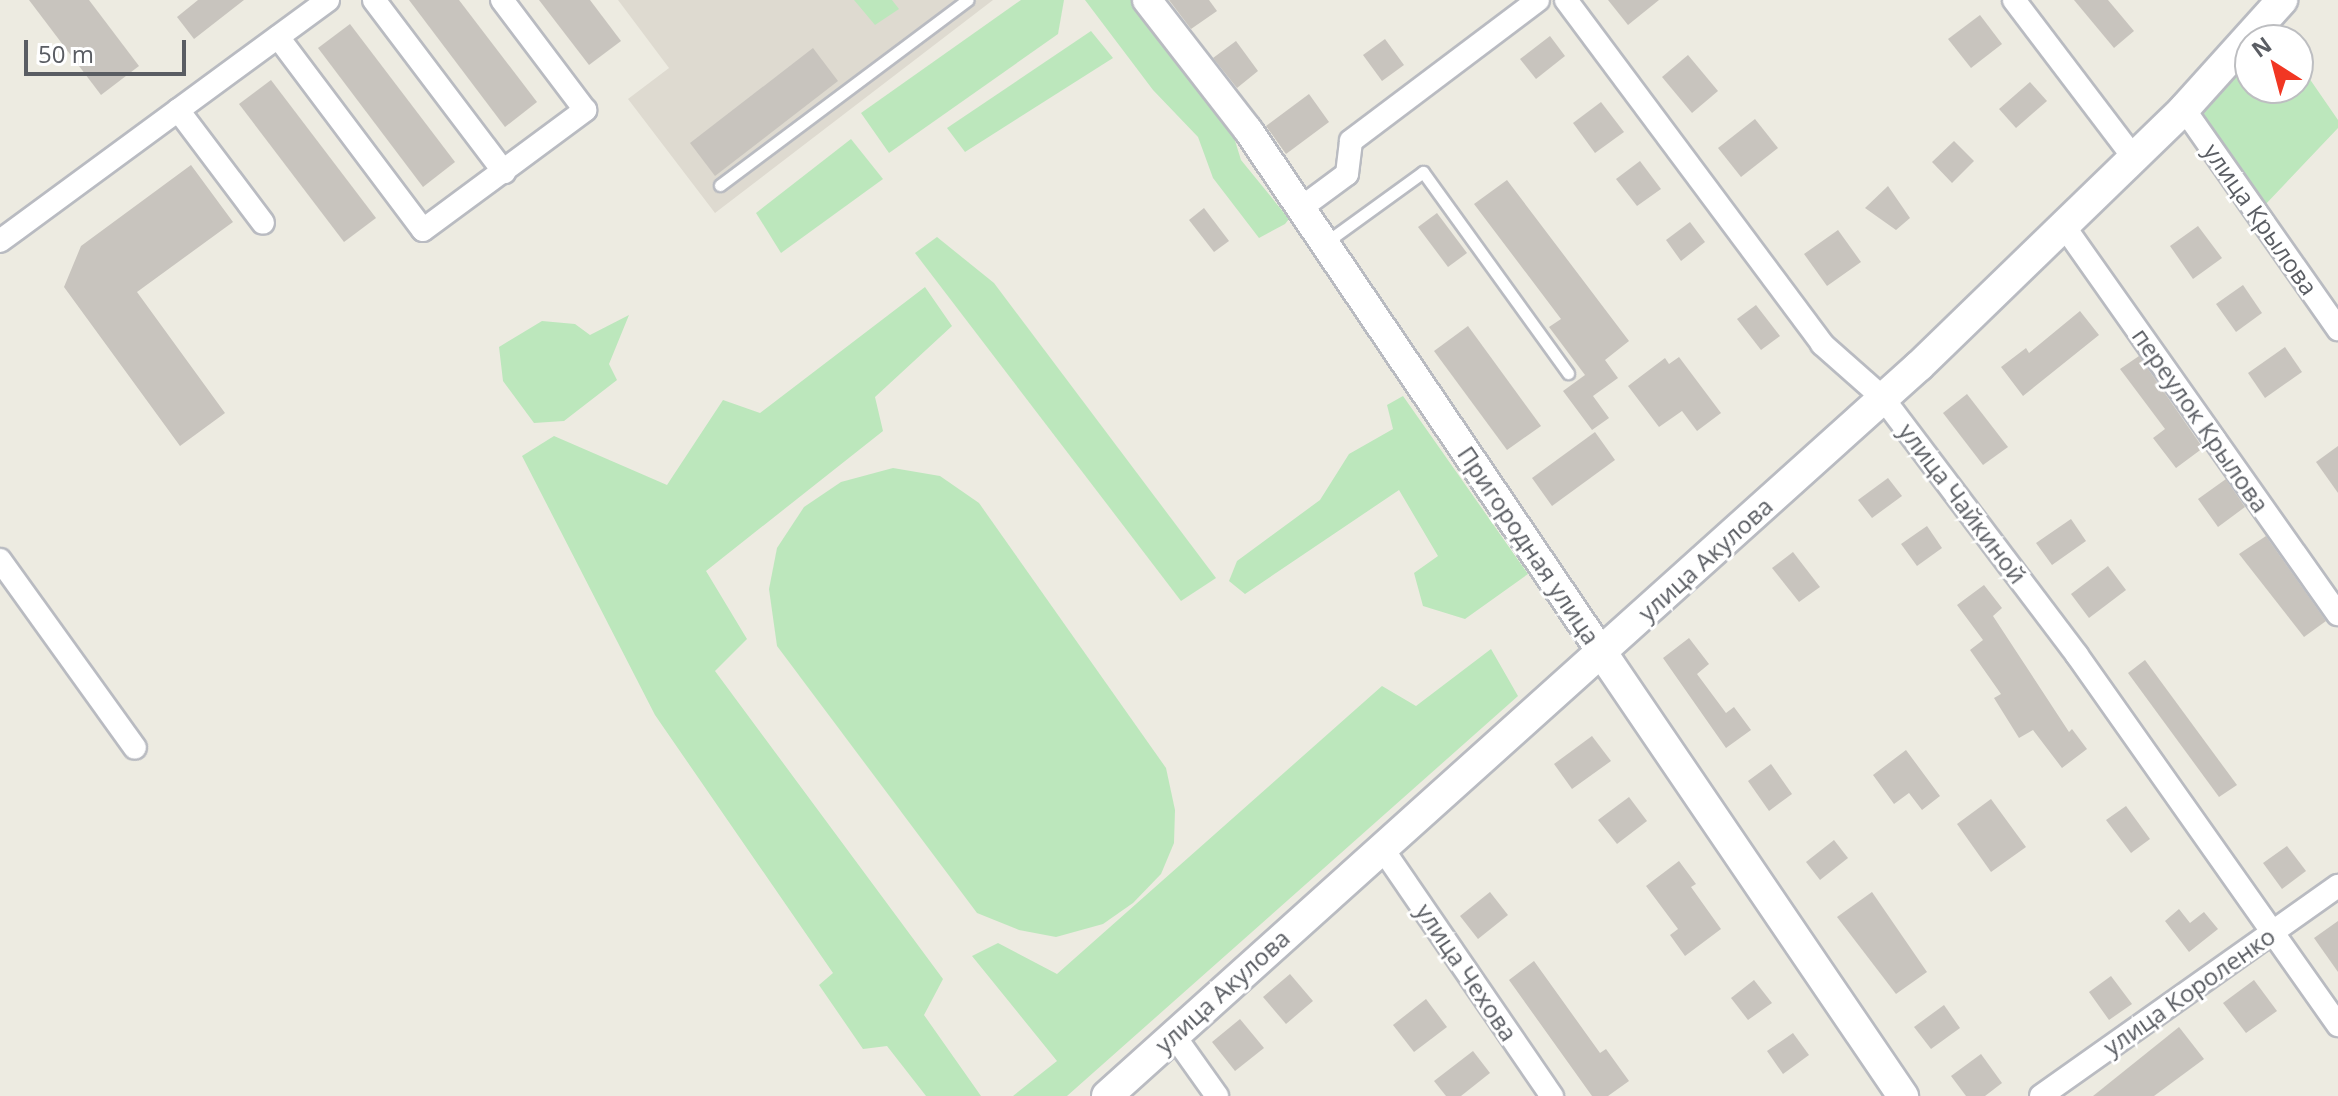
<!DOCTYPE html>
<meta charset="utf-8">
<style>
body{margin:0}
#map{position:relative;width:2338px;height:1096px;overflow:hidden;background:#edebe1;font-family:"Open Sans",sans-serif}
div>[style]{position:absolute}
.education>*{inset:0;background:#dedad0}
.green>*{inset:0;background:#bce7bc}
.building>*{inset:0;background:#c8c4be}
.roads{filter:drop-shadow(2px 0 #b9bbc1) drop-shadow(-2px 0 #b9bbc1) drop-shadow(0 2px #b9bbc1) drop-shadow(0 -2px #b9bbc1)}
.service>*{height:11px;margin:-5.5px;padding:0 5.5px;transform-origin:5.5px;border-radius:5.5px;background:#fff}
.minor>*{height:22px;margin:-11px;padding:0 11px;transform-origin:11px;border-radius:11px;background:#fff}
.tertiary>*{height:28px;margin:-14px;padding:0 14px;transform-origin:14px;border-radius:14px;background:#fff}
.secondary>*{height:30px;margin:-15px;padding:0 15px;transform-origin:15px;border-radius:15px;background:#fff}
span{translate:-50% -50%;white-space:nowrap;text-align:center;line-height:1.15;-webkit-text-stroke:6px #fff;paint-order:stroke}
.street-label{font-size:24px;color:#5a5d63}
.north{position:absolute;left:2234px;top:24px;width:80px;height:80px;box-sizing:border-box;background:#fff;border:2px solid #bdbec1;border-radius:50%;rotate:324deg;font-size:22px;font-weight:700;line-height:32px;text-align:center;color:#5a5d63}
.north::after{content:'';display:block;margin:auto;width:28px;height:36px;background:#f13723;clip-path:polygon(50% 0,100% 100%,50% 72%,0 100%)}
.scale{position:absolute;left:24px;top:40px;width:162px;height:36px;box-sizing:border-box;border:4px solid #5a5d63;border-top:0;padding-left:10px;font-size:24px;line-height:28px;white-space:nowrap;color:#5a5d63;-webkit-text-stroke:6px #fff;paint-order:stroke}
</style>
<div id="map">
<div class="education">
<div style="clip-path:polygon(618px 0,993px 0,715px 213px,628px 99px,669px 68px)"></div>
</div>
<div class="green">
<div style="clip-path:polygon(854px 0,892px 0,899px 9px,875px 25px)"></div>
<div style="clip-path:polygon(1021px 0,1064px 0,1058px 34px,889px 153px,861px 113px)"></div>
<div style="clip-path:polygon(1085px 0,1133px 0,1232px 131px,1241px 160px,1289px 219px,1285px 224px,1259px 238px,1213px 178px,1198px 137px,1153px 90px)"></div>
<div style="clip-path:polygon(1091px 31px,1113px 58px,965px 152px,947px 128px)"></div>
<div style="clip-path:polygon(2250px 53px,2250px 88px,2298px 88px,2298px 62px,2338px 120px,2338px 128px,2263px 207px,2197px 112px)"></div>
<div style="clip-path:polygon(851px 139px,883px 179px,781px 253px,756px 213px)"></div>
<div style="clip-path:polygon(937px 237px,994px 283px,1216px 578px,1181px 601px,915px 253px)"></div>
<div style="clip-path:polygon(925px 287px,952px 326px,875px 397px,883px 431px,706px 571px,747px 639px,715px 671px,943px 979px,924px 1015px,981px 1096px,926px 1096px,887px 1046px,863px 1049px,819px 985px,833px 973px,655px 715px,522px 456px,554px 436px,667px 485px,723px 400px,760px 413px)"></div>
<div style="clip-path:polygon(629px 315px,609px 364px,617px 380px,564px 421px,534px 423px,503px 381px,499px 347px,542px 321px,575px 324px,590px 335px)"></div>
<div style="clip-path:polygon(1403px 396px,1528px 574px,1465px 619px,1423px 606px,1414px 573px,1438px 556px,1399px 490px,1245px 594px,1229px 581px,1237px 561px,1320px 500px,1349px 454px,1393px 429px,1387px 405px)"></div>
<div style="clip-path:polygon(893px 468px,940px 476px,979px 503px,1166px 768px,1175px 810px,1174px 843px,1161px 874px,1133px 903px,1103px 924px,1056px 937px,1019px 930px,977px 913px,777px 646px,769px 589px,777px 548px,804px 507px,841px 482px)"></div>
<div style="clip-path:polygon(1491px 649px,1518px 696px,1067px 1096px,1013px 1096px,1057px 1061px,972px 956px,998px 943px,1057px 974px,1382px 686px,1416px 706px)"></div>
</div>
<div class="building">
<div style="clip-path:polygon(29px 0,89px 0,139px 66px,101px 95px)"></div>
<div style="clip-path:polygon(198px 0,244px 0,194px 39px,177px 17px)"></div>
<div style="clip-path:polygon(409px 0,459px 0,537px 102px,505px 127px)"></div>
<div style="clip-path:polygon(539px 0,590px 0,621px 41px,589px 65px)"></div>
<div style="clip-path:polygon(1169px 0,1209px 0,1217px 11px,1191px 29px)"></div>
<div style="clip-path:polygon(1608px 0,1659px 0,1628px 25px)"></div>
<div style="clip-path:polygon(2074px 0,2108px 0,2134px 31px,2114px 48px)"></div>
<div style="clip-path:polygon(1980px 15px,2002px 44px,1971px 68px,1948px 39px)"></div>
<div style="clip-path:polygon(350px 24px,455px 162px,423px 187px,318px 48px)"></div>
<div style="clip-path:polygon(1550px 36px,1565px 56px,1536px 79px,1520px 59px)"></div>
<div style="clip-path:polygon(1385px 39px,1404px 65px,1382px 81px,1363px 55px)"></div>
<div style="clip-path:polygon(1236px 41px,1258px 71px,1237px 88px,1213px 58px)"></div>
<div style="clip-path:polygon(813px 48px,838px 81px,715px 176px,690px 143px)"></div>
<div style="clip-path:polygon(1688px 55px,1718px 91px,1692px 113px,1662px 77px)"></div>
<div style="clip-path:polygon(271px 80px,376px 218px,344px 242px,239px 104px)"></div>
<div style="clip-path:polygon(2030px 82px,2047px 101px,2016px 128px,1999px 109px)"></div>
<div style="clip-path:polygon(1309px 94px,1329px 122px,1286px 154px,1266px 126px)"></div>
<div style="clip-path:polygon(1601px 102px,1624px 132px,1595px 153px,1573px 123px)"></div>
<div style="clip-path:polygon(1755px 119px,1778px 148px,1741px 177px,1718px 148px)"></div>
<div style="clip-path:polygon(1954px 141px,1974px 161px,1952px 183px,1932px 162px)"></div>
<div style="clip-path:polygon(1640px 161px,1661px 189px,1637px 206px,1616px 179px)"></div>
<div style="clip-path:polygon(191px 165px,233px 222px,137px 292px,225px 413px,180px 446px,64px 287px,81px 246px)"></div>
<div style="clip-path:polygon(1507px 180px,1629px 341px,1605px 360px,1618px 378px,1593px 396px,1609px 418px,1592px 430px,1563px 391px,1585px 375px,1549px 327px,1561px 319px,1474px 204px)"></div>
<div style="clip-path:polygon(1888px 186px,1910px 218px,1896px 230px,1865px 208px)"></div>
<div style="clip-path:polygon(1204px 208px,1229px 241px,1214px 252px,1189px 220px)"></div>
<div style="clip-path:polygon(1437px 213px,1467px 253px,1448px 267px,1418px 227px)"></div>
<div style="clip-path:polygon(1690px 222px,1705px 242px,1681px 261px,1666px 240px)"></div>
<div style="clip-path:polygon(2198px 226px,2222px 258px,2193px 279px,2170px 246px)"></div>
<div style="clip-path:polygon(1838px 230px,1861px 262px,1827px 286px,1804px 254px)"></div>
<div style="clip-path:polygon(2243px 285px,2262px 313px,2236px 332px,2216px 304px)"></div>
<div style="clip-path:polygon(1756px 305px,1780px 336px,1761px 350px,1737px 319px)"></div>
<div style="clip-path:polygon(2080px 311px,2099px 335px,2023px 396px,2001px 367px,2026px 348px,2029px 353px)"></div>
<div style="clip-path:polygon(1468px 326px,1541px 426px,1507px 450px,1434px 351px)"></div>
<div style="clip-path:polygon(2285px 347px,2302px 372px,2265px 398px,2248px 373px)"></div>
<div style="clip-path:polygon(2139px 356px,2203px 448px,2176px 468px,2153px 438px,2165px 429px,2120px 369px)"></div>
<div style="clip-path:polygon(1679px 357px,1721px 413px,1697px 431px,1682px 411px,1659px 427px,1628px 386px,1665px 358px,1669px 364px)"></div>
<div style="clip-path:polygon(1967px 394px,2008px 447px,1983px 465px,1943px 413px)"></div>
<div style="clip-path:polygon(1595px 432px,1615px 460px,1552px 506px,1532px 478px)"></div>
<div style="clip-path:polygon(2338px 446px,2338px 493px,2316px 462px)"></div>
<div style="clip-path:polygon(1888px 478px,1902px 496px,1872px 518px,1858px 500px)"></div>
<div style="clip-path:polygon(2226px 479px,2245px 507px,2218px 527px,2198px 499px)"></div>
<div style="clip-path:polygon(2071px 519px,2086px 541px,2052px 565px,2036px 543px)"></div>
<div style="clip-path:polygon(1927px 526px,1942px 548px,1917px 566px,1901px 544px)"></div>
<div style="clip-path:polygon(2266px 536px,2326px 621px,2304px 637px,2239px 554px)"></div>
<div style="clip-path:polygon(1793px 552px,1820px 587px,1799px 602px,1772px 568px)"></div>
<div style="clip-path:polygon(2108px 566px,2126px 590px,2089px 618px,2071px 594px)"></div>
<div style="clip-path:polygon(1984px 585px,2002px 608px,1993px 616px,2069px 732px,2072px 729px,2087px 749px,2062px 768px,2033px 730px,2019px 738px,1994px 698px,2001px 694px,1970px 650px,1983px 640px,1957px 605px)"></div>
<div style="clip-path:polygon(1689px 638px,1709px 664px,1697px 674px,1726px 713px,1734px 707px,1751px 730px,1726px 748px,1663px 658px)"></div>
<div style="clip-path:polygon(2145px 660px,2237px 785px,2219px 797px,2128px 673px)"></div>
<div style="clip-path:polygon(1592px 736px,1611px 761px,1572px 789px,1554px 764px)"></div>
<div style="clip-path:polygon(1906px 750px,1940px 796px,1922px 810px,1909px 793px,1894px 804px,1873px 775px)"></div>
<div style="clip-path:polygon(1771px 764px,1792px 794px,1769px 811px,1748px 781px)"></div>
<div style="clip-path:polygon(1629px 797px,1647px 821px,1617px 844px,1598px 820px)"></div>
<div style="clip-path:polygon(1991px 799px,2026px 847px,1991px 872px,1957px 824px)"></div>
<div style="clip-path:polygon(2126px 806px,2150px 839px,2131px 853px,2106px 820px)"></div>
<div style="clip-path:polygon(1834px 840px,1848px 858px,1820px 880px,1806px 862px)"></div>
<div style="clip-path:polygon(2287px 846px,2306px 871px,2282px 889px,2263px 863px)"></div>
<div style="clip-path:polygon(1679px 861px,1696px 884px,1691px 887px,1721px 929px,1685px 956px,1670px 935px,1678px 929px,1646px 886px)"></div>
<div style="clip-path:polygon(1490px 892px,1508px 915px,1478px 939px,1460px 916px)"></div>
<div style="clip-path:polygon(1872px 892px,1927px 972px,1896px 994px,1837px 917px)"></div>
<div style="clip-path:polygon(2179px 909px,2190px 923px,2204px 912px,2218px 929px,2189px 952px,2165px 921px)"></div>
<div style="clip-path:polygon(2338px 921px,2338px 972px,2314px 938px)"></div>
<div style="clip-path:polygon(1534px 961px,1600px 1053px,1606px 1049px,1629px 1081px,1608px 1096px,1592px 1096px,1509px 980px)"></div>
<div style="clip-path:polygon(1290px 974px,1313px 1001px,1286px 1024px,1263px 997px)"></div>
<div style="clip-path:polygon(2111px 976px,2132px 1004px,2109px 1020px,2089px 992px)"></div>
<div style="clip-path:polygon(1754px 980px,1772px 1003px,1748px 1020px,1731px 998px)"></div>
<div style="clip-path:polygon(2254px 980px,2277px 1011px,2246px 1033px,2223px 1003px)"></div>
<div style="clip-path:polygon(1426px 999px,1447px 1027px,1414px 1052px,1393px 1025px)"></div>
<div style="clip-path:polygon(1944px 1005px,1960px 1028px,1931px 1049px,1914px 1027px)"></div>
<div style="clip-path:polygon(1240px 1019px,1264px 1048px,1235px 1071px,1212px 1042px)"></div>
<div style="clip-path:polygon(2179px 1027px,2204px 1059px,2154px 1096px,2093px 1096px)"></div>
<div style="clip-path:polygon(1793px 1033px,1809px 1055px,1783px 1074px,1767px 1051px)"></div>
<div style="clip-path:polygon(1473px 1051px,1490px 1073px,1461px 1096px,1446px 1096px,1434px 1081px)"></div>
<div style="clip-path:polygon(1981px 1054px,2002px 1083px,1985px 1096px,1966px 1096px,1951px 1076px)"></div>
</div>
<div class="roads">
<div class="service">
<div style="left:720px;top:185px;width:309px;rotate:-36.8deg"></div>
<div style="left:1325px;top:243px;width:121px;rotate:-35.9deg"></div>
<div style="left:1423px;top:172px;width:248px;rotate:54.2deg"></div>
</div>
<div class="minor">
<div style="left:374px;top:0;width:216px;rotate:52.9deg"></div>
<div style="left:1566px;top:0;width:429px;rotate:53.3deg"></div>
<div style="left:1822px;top:344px;width:80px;rotate:41.5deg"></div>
<div style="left:1882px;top:397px;width:323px;rotate:52.9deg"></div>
<div style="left:2077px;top:655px;width:453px;rotate:54.8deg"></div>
<div style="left:2014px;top:0;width:197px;rotate:52.8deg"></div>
<div style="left:278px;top:37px;width:241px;rotate:53.1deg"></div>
<div style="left:423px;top:230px;width:202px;rotate:-36.5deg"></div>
<div style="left:585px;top:110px;width:138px;rotate:-127deg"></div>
<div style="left:2184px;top:109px;width:269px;rotate:55deg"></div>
<div style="left:178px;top:110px;width:141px;rotate:53deg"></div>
<div style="left:1301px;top:208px;width:57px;rotate:-36.5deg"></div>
<div style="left:1347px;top:174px;width:33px;rotate:-83deg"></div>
<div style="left:1351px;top:141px;width:234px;rotate:-37deg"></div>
<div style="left:2064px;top:226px;width:475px;rotate:54.8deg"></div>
<div style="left:0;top:241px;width:407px;rotate:-36.3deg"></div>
<div style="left:0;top:560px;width:231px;rotate:54.3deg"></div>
<div style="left:1382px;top:848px;width:301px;rotate:55.6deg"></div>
<div style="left:1173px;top:1034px;width:76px;rotate:54.6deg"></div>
<div style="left:2041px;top:1096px;width:364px;rotate:-35.3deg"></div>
</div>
<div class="tertiary">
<div style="left:1147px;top:0;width:165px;rotate:52.2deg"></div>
<div style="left:1248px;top:130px;width:632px;rotate:55.91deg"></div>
</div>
<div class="secondary">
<div style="left:1602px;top:653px;width:536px;rotate:55.81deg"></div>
<div style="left:1107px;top:1096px;width:1092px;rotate:-41.96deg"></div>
<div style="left:1919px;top:366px;width:369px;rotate:-44.1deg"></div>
<div style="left:2184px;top:109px;width:147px;rotate:-48deg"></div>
</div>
</div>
<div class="street-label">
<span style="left:2261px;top:219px;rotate:55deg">улица Крылова</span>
<span style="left:2201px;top:420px;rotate:55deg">переулок Крылова</span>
<span style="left:1963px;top:503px;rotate:53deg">улица Чайкиной</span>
<span style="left:1529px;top:545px;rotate:56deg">Пригородная улица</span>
<span style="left:1705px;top:559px;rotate:-42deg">улица Акулова</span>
<span style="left:1467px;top:972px;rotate:56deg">улица Чехова</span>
<span style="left:1222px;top:991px;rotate:-42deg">улица Акулова</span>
<span style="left:2189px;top:991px;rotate:-35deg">улица Короленко</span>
</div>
<div class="north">N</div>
<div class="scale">50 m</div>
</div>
